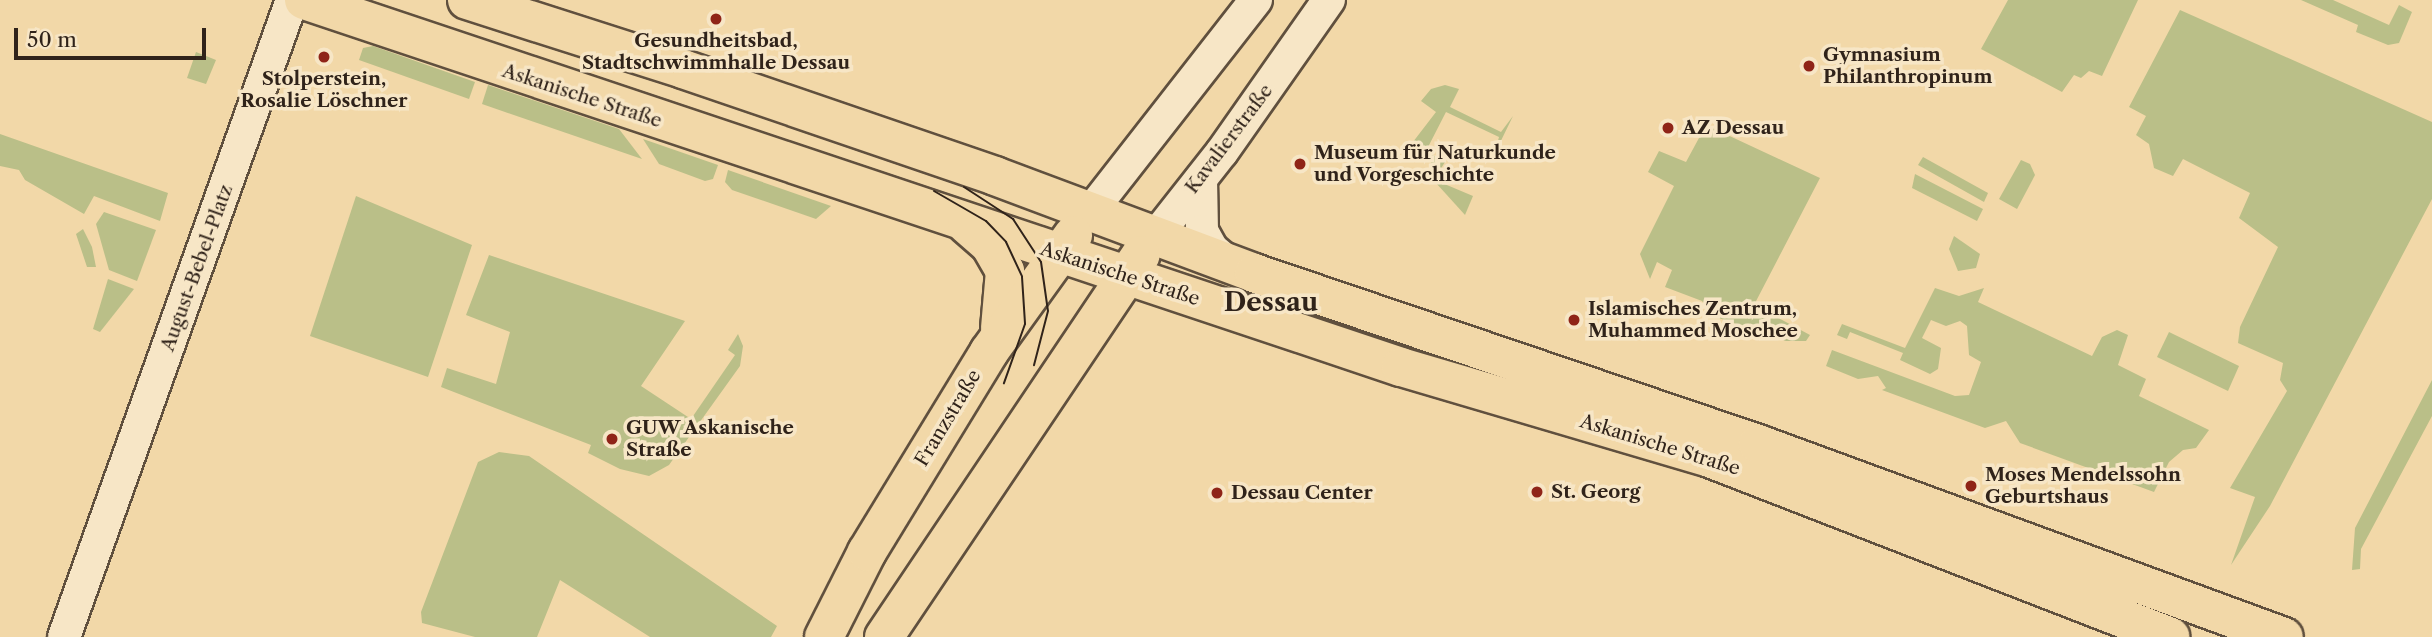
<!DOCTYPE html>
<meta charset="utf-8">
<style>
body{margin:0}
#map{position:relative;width:2432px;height:637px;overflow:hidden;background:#f2d8a8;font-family:"Libre Caslon Text",serif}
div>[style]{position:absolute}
.green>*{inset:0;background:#babf88}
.roads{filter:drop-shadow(2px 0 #60503e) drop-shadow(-2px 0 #60503e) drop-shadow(0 2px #60503e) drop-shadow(0 -2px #60503e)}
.minor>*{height:32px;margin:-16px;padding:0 16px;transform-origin:16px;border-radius:16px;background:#f7e6c6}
.major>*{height:38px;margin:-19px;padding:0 19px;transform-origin:19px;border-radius:19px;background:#f2d8a8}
.tram>*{height:2px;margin:-1px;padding:0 1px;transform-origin:1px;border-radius:1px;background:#30231a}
.dots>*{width:19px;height:19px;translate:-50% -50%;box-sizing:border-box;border:4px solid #f7e6c6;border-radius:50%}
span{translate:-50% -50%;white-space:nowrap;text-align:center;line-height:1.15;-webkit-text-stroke:7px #f7e6c6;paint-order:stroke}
.poi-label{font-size:19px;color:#30231a;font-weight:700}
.left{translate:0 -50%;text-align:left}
.street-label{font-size:19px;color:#30231a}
.district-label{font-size:26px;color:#30231a;font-weight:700}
.scale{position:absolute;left:14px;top:28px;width:192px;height:32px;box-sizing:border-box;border:4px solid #30231a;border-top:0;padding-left:9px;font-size:21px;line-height:24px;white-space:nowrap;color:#30231a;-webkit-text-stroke:5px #f7e6c6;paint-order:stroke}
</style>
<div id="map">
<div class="green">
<div style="clip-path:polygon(2008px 0,2138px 0,2102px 76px,2089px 71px,2081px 78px,2074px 75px,2062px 92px,1981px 49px)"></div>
<div style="clip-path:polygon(2301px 0,2333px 0,2389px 25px,2399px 5px,2412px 12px,2399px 43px,2388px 45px,2356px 32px,2358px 25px)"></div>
<div style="clip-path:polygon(2180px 10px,2432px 122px,2432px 199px,2270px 506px,2231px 565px,2255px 497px,2230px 488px,2287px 391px,2280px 380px,2283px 363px,2238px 343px,2240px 327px,2278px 247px,2239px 218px,2250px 193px,2183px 159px,2173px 176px,2154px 168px,2149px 144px,2136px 135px,2146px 116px,2129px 107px)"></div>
<div style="clip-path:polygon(373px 46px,475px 82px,469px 99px,359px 60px,363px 48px)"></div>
<div style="clip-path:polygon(196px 52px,216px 60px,206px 84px,187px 78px)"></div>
<div style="clip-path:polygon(488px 85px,619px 129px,642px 159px,482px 104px)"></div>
<div style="clip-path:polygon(1445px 85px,1459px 89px,1450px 107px,1501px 132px,1513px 116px,1494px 155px,1499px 137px,1446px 112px,1426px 151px,1445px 162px,1435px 178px,1431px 162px,1406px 151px,1436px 112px,1421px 101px,1431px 89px)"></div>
<div style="clip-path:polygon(1706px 125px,1820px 178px,1754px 305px,1810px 335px,1806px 341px,1786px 341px,1713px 316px,1702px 301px,1665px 287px,1672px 270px,1657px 262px,1650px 279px,1640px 254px,1674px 186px,1648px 172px,1659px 151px,1686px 162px)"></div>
<div style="clip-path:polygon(0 134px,168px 193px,160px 221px,94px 196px,84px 214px,25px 180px,19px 170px,0 166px)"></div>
<div style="clip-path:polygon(643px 139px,718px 165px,713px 179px,705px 181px,659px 164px)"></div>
<div style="clip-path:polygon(1923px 157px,1988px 193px,1984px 202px,1918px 165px)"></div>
<div style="clip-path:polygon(2021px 160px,2030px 164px,2035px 175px,2017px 209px,1999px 199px)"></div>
<div style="clip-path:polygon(728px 170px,831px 206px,816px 219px,732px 190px,725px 182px)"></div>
<div style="clip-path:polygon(1915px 174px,1983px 209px,1977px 221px,1912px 188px)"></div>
<div style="clip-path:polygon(1435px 180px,1473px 196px,1465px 215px,1436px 183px)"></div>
<div style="clip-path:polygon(356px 196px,472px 245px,428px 377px,310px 336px)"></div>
<div style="clip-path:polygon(104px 212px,156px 230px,137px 281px,109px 270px,96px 224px)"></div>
<div style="clip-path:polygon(83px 229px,92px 247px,96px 267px,87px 267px,76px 234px)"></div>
<div style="clip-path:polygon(1954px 236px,1980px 254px,1976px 268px,1958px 271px,1949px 249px)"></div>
<div style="clip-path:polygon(489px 255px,685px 321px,641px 386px,691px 419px,735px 355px,728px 350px,738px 334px,743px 346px,740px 366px,669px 465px,649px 476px,620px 469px,588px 453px,591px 445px,441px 387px,447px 368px,496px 384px,510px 332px,466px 315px)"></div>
<div style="clip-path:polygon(108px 279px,134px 289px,100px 332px,93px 329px)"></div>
<div style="clip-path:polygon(1935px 288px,1959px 296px,1984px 288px,1978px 302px,2092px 356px,2102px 337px,2117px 330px,2128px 335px,2118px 365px,2146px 379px,2139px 396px,2209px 430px,2196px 448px,2183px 450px,2169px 462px,2154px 492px,2020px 443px,2006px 421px,1985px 428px,1882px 390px,1886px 388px,1878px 376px,1858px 379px,1826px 366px,1832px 350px,1955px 396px,1969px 395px,1981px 362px,1969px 355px,1967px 326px,1960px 321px,1946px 326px,1931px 320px,1922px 338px,1941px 348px,1938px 369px,1930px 374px,1900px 360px,1903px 353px,1850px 332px,1847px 339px,1837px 335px,1842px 324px,1905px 348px)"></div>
<div style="clip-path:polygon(2169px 332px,2239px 366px,2228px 391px,2157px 357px)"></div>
<div style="clip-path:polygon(2432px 380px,2432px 416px,2361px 549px,2360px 569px,2352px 570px,2355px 528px)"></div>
<div style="clip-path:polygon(499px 452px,529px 456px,777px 626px,771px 637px,650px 637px,560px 580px,537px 637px,475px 637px,422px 623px,421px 612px,478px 462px)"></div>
</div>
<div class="roads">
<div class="minor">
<div style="left:1201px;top:179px;width:52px;rotate:88.9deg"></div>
<div style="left:1202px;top:231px;width:21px;rotate:61deg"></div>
<div style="left:1212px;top:249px;width:23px;rotate:40deg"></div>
<div style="left:1091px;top:211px;width:268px;rotate:-52deg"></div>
<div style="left:1155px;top:237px;width:108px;rotate:-51.8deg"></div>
<div style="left:1222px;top:152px;width:186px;rotate:-54.9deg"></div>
<div style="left:64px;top:637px;width:677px;rotate:-70.31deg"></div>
</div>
<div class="major">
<div style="left:304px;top:0;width:1157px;rotate:18.5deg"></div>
<div style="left:1401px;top:367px;width:319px;rotate:16.4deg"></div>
<div style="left:1707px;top:457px;width:497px;rotate:21.2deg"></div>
<div style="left:467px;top:0;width:227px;rotate:17.7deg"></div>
<div style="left:683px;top:69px;width:330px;rotate:18.9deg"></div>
<div style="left:995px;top:176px;width:277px;rotate:20.5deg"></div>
<div style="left:1254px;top:273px;width:532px;rotate:18.74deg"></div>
<div style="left:1758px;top:444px;width:560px;rotate:20.15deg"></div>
<div style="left:967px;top:225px;width:30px;rotate:41deg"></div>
<div style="left:990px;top:245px;width:30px;rotate:60deg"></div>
<div style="left:1005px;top:271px;width:57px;rotate:95deg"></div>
<div style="left:824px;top:637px;width:95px;rotate:-63.2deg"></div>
<div style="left:867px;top:552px;width:234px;rotate:-58.6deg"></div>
<div style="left:989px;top:352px;width:144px;rotate:-54.3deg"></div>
<div style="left:884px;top:637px;width:460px;rotate:-56.1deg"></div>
</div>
</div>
<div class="tram">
<div style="left:964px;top:187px;width:59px;rotate:33.1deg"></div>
<div style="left:1013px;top:219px;width:51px;rotate:56.9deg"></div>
<div style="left:1041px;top:262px;width:49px;rotate:81.9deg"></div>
<div style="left:1048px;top:311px;width:56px;rotate:104.5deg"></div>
<div style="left:934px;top:191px;width:60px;rotate:30deg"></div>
<div style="left:986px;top:221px;width:29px;rotate:46deg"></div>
<div style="left:1006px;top:242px;width:38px;rotate:65deg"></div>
<div style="left:1022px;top:277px;width:47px;rotate:86.3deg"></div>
<div style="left:1025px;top:324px;width:63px;rotate:109.6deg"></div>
</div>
<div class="dots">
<div style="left:716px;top:19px;background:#8f2418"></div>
<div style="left:324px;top:57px;background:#8f2418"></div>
<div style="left:1809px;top:66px;background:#8f2418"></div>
<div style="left:1668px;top:128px;background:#8f2418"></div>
<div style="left:1300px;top:164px;background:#8f2418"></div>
<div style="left:1574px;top:320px;background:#8f2418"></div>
<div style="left:612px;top:439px;background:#8f2418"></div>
<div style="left:1971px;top:486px;background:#8f2418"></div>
<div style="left:1537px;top:492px;background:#8f2418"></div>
<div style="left:1217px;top:493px;background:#8f2418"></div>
</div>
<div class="poi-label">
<span style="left:716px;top:52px">Gesundheitsbad,<br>Stadtschwimmhalle Dessau</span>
<span class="left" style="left:1823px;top:66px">Gymnasium<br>Philanthropinum</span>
<span style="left:324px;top:90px">Stolperstein,<br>Rosalie Löschner</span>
<span class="left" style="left:1682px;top:128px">AZ Dessau</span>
<span class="left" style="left:1314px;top:164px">Museum für Naturkunde<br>und Vorgeschichte</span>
<span class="left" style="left:1588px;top:320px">Islamisches Zentrum,<br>Muhammed Moschee</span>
<span class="left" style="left:626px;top:439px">GUW Askanische<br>Straße</span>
<span class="left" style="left:1985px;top:486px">Moses Mendelssohn<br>Geburtshaus</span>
<span class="left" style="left:1551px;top:492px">St. Georg</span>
<span class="left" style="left:1231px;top:493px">Dessau Center</span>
</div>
<div class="street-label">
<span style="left:582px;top:96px;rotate:18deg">Askanische Straße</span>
<span style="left:1229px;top:139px;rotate:-53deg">Kavalierstraße</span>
<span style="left:197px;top:268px;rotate:-70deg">August-Bebel-Platz</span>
<span style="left:1120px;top:274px;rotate:18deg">Askanische Straße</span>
<span style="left:948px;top:418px;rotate:-59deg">Franzstraße</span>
<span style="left:1660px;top:445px;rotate:17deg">Askanische Straße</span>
</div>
<div class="district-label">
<span style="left:1271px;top:303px">Dessau</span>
</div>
<div class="scale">50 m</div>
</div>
